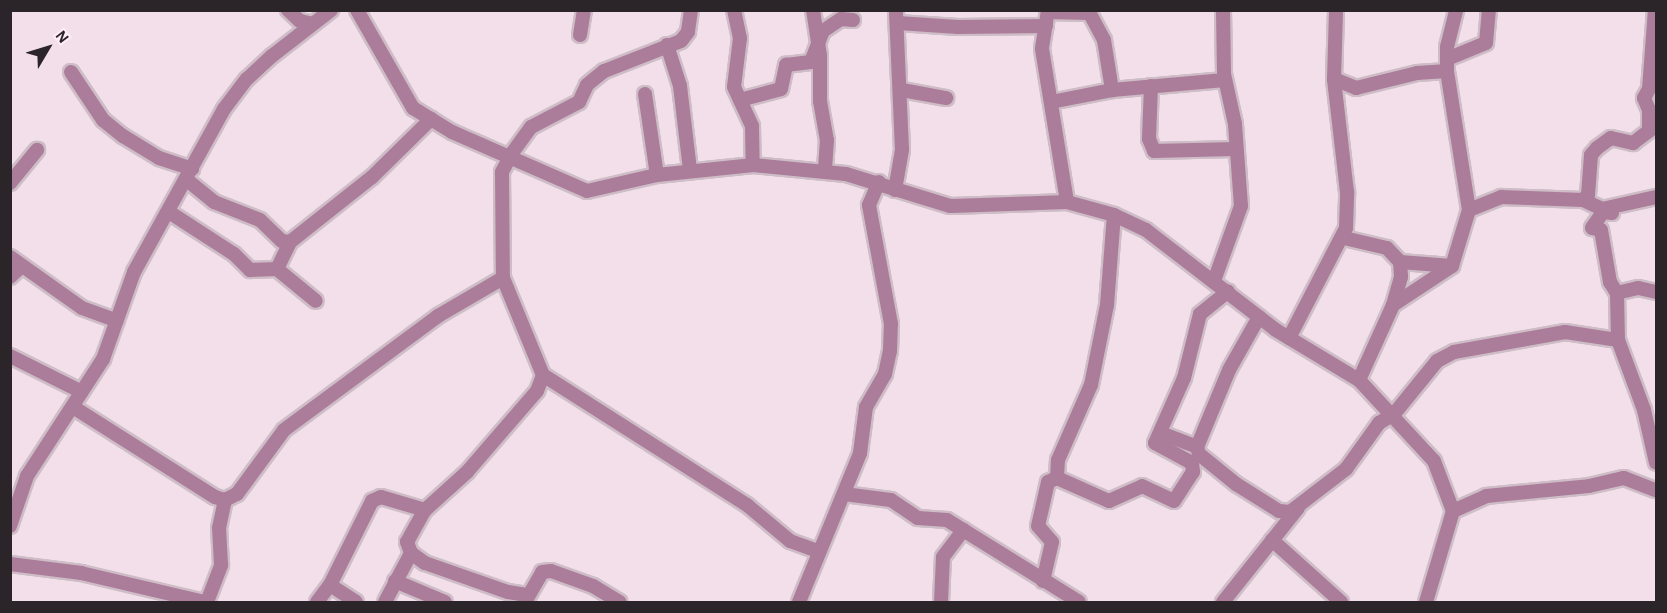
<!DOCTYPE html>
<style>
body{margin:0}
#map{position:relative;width:1667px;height:613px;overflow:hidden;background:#f2dfea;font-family:"Alegreya Sans",sans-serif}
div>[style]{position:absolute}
.roads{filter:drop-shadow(2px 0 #cebdc7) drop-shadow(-2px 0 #cebdc7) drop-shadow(0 2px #cebdc7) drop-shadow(0 -2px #cebdc7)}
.minor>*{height:14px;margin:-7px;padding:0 7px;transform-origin:7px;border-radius:7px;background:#ac7d9a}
span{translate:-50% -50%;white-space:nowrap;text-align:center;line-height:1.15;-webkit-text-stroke:4.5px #ffecf7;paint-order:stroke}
.frame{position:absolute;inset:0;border:12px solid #2b2428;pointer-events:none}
.north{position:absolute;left:18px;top:18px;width:60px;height:60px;-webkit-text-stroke:4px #ffecf7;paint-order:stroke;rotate:52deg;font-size:16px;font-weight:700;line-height:24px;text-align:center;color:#2b2428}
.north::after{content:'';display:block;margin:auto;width:21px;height:27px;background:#2b2428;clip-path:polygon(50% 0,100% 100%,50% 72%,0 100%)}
</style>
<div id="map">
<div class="roads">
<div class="minor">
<div style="left:288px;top:10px;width:16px;rotate:43deg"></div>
<div style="left:300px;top:21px;width:13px;rotate:13deg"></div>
<div style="left:357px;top:10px;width:113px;rotate:60.3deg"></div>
<div style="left:413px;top:108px;width:46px;rotate:31.6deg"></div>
<div style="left:452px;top:132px;width:147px;rotate:23.6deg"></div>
<div style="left:587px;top:191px;width:72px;rotate:-12.9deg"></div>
<div style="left:657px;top:175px;width:97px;rotate:-5.9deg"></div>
<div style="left:753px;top:165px;width:93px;rotate:5.5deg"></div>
<div style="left:846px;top:174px;width:109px;rotate:17.1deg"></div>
<div style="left:950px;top:206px;width:117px;rotate:-2deg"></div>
<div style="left:1067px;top:202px;width:49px;rotate:15.5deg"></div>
<div style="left:1114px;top:215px;width:35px;rotate:25deg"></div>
<div style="left:1146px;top:230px;width:164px;rotate:37.6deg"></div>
<div style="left:1276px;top:330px;width:97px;rotate:31.1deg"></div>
<div style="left:1359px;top:380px;width:110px;rotate:47.2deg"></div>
<div style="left:1434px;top:461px;width:53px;rotate:69.2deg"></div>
<div style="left:1453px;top:511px;width:95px;rotate:106.5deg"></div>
<div style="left:691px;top:10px;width:22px;rotate:98deg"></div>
<div style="left:688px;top:32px;width:11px;rotate:128deg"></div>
<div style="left:681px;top:41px;width:83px;rotate:158.7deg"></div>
<div style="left:604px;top:71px;width:22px;rotate:141deg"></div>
<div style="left:587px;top:85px;width:19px;rotate:115deg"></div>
<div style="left:579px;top:102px;width:54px;rotate:152.5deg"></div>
<div style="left:531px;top:127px;width:34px;rotate:126deg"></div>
<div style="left:511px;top:155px;width:19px;rotate:118deg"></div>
<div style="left:502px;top:172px;width:106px;rotate:89.5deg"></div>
<div style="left:503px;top:278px;width:105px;rotate:67.6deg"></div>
<div style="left:543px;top:375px;width:242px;rotate:32.5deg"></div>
<div style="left:747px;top:505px;width:56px;rotate:39.9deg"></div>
<div style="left:790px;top:541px;width:29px;rotate:20deg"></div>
<div style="left:734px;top:10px;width:29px;rotate:78deg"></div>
<div style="left:740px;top:38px;width:49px;rotate:97deg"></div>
<div style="left:734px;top:87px;width:43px;rotate:65.2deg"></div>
<div style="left:752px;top:126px;width:39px;rotate:89deg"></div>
<div style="left:813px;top:10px;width:46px;rotate:81.2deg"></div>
<div style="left:820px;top:55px;width:46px;rotate:90deg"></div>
<div style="left:820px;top:101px;width:40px;rotate:80deg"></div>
<div style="left:827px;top:140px;width:32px;rotate:94deg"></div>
<div style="left:1048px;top:10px;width:39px;rotate:99deg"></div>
<div style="left:1042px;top:49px;width:155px;rotate:80.7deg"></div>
<div style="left:1088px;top:10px;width:34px;rotate:62deg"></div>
<div style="left:1104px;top:40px;width:51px;rotate:80.9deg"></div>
<div style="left:1048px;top:12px;width:40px;rotate:1.4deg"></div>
<div style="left:898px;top:23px;width:60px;rotate:3.8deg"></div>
<div style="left:958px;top:27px;width:88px;rotate:-0.7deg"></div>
<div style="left:580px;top:35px;width:25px;rotate:-81deg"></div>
<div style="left:667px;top:45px;width:43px;rotate:72.4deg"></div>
<div style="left:680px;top:86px;width:85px;rotate:83.2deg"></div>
<div style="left:1447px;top:59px;width:42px;rotate:-22.3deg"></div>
<div style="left:1486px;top:43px;width:33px;rotate:-85deg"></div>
<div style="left:71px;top:72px;width:58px;rotate:56.3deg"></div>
<div style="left:103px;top:120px;width:26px;rotate:39deg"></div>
<div style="left:123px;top:136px;width:42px;rotate:31.4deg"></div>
<div style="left:159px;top:158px;width:35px;rotate:18deg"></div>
<div style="left:1334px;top:79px;width:24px;rotate:22deg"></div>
<div style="left:1356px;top:88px;width:63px;rotate:-13.8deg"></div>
<div style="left:1417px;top:73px;width:30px;rotate:-4deg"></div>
<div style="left:1151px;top:86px;width:53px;rotate:92.2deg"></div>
<div style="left:1149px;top:139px;width:13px;rotate:67deg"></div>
<div style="left:1154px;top:151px;width:81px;rotate:-1.4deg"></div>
<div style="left:902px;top:90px;width:45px;rotate:10.3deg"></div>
<div style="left:645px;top:94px;width:82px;rotate:81.6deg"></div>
<div style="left:740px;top:100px;width:42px;rotate:-15deg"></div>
<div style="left:781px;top:89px;width:25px;rotate:-78deg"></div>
<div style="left:786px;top:65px;width:25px;rotate:-7deg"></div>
<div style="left:811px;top:62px;width:33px;rotate:-69deg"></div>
<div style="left:823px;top:31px;width:22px;rotate:-34deg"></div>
<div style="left:841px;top:19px;width:12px;rotate:5deg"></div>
<div style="left:1051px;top:102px;width:62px;rotate:-11.1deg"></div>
<div style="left:1112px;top:90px;width:113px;rotate:-5.1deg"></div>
<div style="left:187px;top:180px;width:35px;rotate:39deg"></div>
<div style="left:214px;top:202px;width:49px;rotate:21.4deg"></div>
<div style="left:260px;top:220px;width:30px;rotate:44deg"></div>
<div style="left:282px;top:241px;width:8px;rotate:7deg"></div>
<div style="left:10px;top:183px;width:43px;rotate:-50.7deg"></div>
<div style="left:895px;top:190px;width:41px;rotate:-80.1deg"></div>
<div style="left:902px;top:150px;width:140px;rotate:-92.5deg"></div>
<div style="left:1583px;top:200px;width:7px;rotate:-45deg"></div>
<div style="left:1588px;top:195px;width:40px;rotate:-85.7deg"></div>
<div style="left:1591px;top:155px;width:9px;rotate:-49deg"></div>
<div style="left:1597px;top:148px;width:17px;rotate:-36deg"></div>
<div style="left:1611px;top:138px;width:23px;rotate:13deg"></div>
<div style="left:1633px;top:143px;width:20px;rotate:-37deg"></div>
<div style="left:1649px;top:131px;width:21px;rotate:-90deg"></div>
<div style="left:1649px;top:110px;width:13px;rotate:-113deg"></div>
<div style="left:1644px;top:98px;width:10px;rotate:-61deg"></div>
<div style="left:1649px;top:89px;width:79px;rotate:-85.7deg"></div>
<div style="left:1469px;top:210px;width:35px;rotate:-22deg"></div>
<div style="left:1501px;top:197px;width:82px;rotate:2.1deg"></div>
<div style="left:1583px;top:200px;width:21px;rotate:25deg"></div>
<div style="left:1602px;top:209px;width:55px;rotate:-12.5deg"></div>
<div style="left:169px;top:212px;width:77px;rotate:32.9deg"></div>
<div style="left:234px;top:254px;width:23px;rotate:45deg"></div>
<div style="left:250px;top:270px;width:27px;rotate:-2deg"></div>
<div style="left:277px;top:269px;width:50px;rotate:39.4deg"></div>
<div style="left:1612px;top:213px;width:9px;rotate:-174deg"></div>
<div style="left:1603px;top:212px;width:19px;rotate:125deg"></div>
<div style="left:1592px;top:228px;width:9px;rotate:13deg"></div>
<div style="left:1601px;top:230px;width:53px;rotate:80.2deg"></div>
<div style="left:1610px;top:282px;width:13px;rotate:58deg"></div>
<div style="left:1344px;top:238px;width:44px;rotate:13.1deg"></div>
<div style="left:1387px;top:248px;width:19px;rotate:47deg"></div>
<div style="left:1400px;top:262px;width:15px;rotate:86deg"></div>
<div style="left:1401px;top:277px;width:29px;rotate:106deg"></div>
<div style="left:1393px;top:305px;width:82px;rotate:114.4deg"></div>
<div style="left:10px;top:257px;width:88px;rotate:35.3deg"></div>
<div style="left:82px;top:308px;width:37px;rotate:20deg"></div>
<div style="left:1400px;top:262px;width:52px;rotate:4.4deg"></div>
<div style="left:277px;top:269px;width:30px;rotate:-64deg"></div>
<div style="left:290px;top:242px;width:105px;rotate:-38.4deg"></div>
<div style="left:372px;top:177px;width:83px;rotate:-44.5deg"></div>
<div style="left:10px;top:277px;width:16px;rotate:-43deg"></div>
<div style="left:1214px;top:281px;width:80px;rotate:-70.2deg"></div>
<div style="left:1241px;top:206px;width:82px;rotate:-94.2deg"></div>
<div style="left:1235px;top:124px;width:51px;rotate:-102.4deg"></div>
<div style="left:1224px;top:74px;width:64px;rotate:-90.9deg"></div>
<div style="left:1656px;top:292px;width:18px;rotate:-167deg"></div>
<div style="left:1638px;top:288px;width:22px;rotate:167deg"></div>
<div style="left:1617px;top:293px;width:47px;rotate:88.8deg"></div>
<div style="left:1618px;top:340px;width:75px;rotate:69.6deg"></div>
<div style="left:1644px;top:410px;width:54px;rotate:77.2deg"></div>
<div style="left:1393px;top:305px;width:71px;rotate:-33.5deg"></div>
<div style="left:1452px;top:266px;width:59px;rotate:-73.1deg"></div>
<div style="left:1469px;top:210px;width:141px;rotate:-99deg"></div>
<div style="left:1447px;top:71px;width:24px;rotate:-90deg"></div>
<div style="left:1447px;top:47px;width:38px;rotate:-76deg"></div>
<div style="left:1289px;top:338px;width:124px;rotate:-62.6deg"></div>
<div style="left:1346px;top:228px;width:36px;rotate:-88deg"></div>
<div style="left:1347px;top:192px;width:114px;rotate:-96.6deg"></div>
<div style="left:1334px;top:79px;width:69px;rotate:-88.3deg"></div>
<div style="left:10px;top:356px;width:80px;rotate:26.6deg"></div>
<div style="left:73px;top:407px;width:168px;rotate:32.4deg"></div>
<div style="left:215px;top:497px;width:10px;rotate:17deg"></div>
<div style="left:225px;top:500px;width:13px;rotate:-27deg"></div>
<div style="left:237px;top:494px;width:79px;rotate:-53.7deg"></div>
<div style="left:284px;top:430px;width:192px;rotate:-36.5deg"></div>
<div style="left:438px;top:316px;width:75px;rotate:-30.3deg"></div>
<div style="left:1161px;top:433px;width:39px;rotate:21deg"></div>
<div style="left:1197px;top:447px;width:7px;rotate:74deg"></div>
<div style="left:1199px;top:454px;width:48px;rotate:39deg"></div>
<div style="left:1236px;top:484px;width:51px;rotate:32.1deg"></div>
<div style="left:1279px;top:511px;width:11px;rotate:5deg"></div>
<div style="left:1290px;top:512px;width:71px;rotate:-37.5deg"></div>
<div style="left:1346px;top:469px;width:57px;rotate:-54.3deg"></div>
<div style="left:1379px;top:423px;width:17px;rotate:-31deg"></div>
<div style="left:1394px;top:414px;width:68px;rotate:-50.9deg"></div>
<div style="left:1437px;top:361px;width:19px;rotate:-28deg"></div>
<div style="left:1454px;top:352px;width:113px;rotate:-10.2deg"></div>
<div style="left:1565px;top:332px;width:54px;rotate:8.6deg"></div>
<div style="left:1197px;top:447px;width:83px;rotate:-67.4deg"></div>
<div style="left:1229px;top:370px;width:61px;rotate:-60.5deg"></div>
<div style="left:1057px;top:478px;width:57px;rotate:23.9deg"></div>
<div style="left:1109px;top:501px;width:36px;rotate:-24deg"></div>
<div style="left:1142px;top:486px;width:35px;rotate:25deg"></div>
<div style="left:1174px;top:501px;width:35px;rotate:-57deg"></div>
<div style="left:1193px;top:472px;width:9px;rotate:-96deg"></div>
<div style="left:1192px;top:463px;width:42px;rotate:-151.6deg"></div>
<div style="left:1155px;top:443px;width:71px;rotate:-66deg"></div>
<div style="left:1184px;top:378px;width:66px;rotate:-76deg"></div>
<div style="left:1200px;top:314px;width:36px;rotate:-39deg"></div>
<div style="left:844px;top:494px;width:47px;rotate:7.3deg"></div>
<div style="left:891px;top:500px;width:32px;rotate:34deg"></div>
<div style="left:918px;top:518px;width:29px;rotate:4deg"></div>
<div style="left:947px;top:520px;width:155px;rotate:31.8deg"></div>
<div style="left:1453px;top:511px;width:36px;rotate:-24deg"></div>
<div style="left:1486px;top:496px;width:103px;rotate:-5.5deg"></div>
<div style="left:1589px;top:486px;width:36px;rotate:-13deg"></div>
<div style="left:1624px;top:478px;width:34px;rotate:21deg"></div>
<div style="left:10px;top:526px;width:53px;rotate:-71.2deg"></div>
<div style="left:27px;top:476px;width:140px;rotate:-57deg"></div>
<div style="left:103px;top:359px;width:92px;rotate:-70.4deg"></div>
<div style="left:134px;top:272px;width:186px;rotate:-61.1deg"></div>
<div style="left:224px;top:109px;width:38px;rotate:-53deg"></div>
<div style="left:247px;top:79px;width:34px;rotate:-43deg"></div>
<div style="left:272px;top:56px;width:75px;rotate:-37.9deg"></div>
<div style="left:1272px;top:540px;width:93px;rotate:41.9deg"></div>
<div style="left:411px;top:553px;width:17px;rotate:36deg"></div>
<div style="left:425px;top:563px;width:88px;rotate:19.3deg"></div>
<div style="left:508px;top:592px;width:19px;rotate:9deg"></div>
<div style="left:10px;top:564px;width:72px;rotate:7.2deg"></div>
<div style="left:81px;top:573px;width:127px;rotate:13.2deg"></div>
<div style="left:395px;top:581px;width:54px;rotate:22.8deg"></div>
<div style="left:1043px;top:581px;width:40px;rotate:-77deg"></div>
<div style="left:1052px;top:542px;width:21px;rotate:-131deg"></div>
<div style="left:1038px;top:526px;width:45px;rotate:-77.2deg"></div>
<div style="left:1048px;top:482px;width:10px;rotate:-24deg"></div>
<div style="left:1057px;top:478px;width:18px;rotate:-87deg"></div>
<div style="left:1058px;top:460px;width:82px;rotate:-66.3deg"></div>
<div style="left:1091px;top:385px;width:82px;rotate:-78.7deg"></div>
<div style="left:1107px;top:305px;width:90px;rotate:-85.6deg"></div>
<div style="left:330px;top:585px;width:31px;rotate:33deg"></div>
<div style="left:207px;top:602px;width:40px;rotate:-69deg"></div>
<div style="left:221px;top:565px;width:37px;rotate:-93deg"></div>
<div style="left:219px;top:528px;width:29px;rotate:-78deg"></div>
<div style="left:317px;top:602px;width:21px;rotate:-53deg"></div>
<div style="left:330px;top:585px;width:94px;rotate:-63.4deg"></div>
<div style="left:372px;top:501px;width:10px;rotate:-24deg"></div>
<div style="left:381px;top:497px;width:46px;rotate:16.5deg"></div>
<div style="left:385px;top:602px;width:55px;rotate:-62deg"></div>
<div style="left:411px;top:553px;width:12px;rotate:-110deg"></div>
<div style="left:407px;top:542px;width:37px;rotate:-61deg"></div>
<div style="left:425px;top:510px;width:57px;rotate:-42.1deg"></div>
<div style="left:467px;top:472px;width:107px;rotate:-49.2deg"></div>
<div style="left:537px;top:391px;width:17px;rotate:-69deg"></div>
<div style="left:525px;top:602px;width:34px;rotate:-60deg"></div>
<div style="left:542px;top:572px;width:9px;rotate:-6deg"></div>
<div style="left:551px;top:571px;width:45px;rotate:19.7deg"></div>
<div style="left:593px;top:586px;width:31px;rotate:31deg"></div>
<div style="left:799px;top:602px;width:161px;rotate:-67.7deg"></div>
<div style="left:860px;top:453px;width:46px;rotate:-82.6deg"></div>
<div style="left:866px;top:407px;width:38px;rotate:-60deg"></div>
<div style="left:885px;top:374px;width:24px;rotate:-78deg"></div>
<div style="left:890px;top:351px;width:27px;rotate:-88deg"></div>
<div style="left:891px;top:324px;width:121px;rotate:-100.5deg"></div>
<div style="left:869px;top:205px;width:25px;rotate:-67deg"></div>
<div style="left:941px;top:602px;width:45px;rotate:-87.5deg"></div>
<div style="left:943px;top:557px;width:34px;rotate:-53deg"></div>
<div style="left:1223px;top:602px;width:120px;rotate:-51.4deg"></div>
</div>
</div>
<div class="frame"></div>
<div class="north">N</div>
</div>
